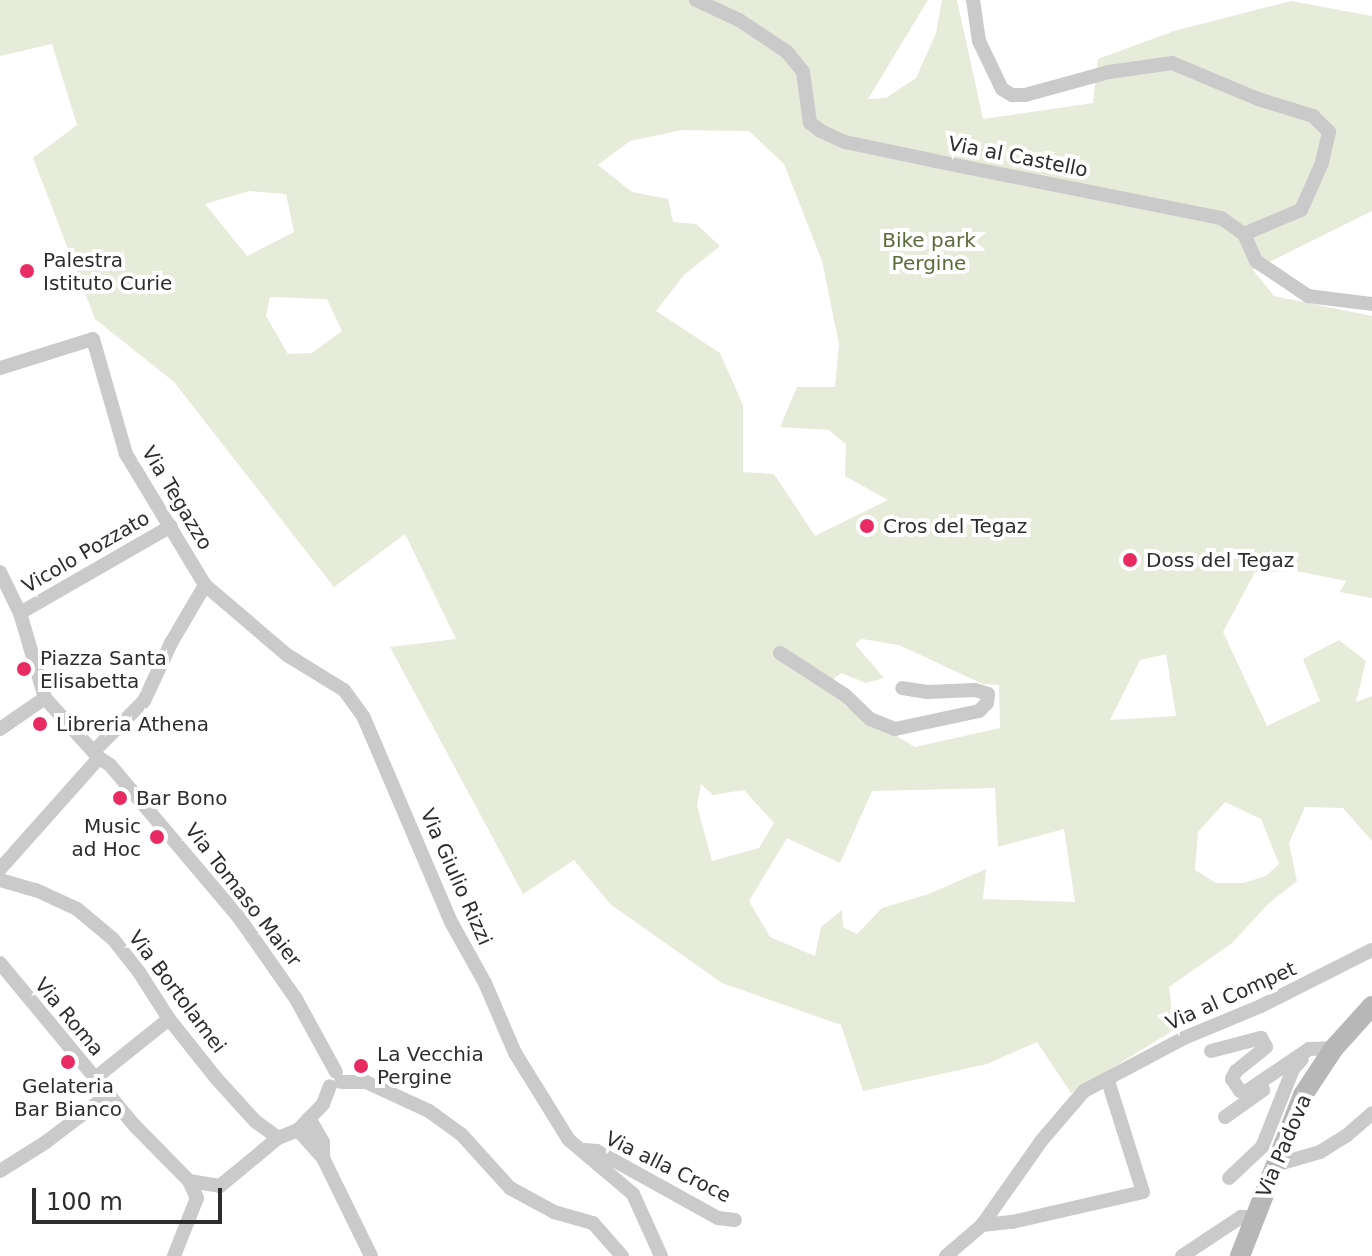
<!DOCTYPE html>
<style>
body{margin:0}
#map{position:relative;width:1372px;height:1256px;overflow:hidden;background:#fff;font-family:"DejaVu Sans",sans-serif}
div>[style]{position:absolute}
.green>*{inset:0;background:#e7ebda}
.street>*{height:14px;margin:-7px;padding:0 7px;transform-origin:7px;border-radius:7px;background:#cacaca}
.secondary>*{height:20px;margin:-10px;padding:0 10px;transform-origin:10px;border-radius:10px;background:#b7b7b7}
.dots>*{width:22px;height:22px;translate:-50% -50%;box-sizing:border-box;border:4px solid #fff;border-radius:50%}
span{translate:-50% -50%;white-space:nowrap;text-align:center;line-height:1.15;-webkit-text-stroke:8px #fff;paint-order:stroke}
.street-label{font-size:20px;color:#2d2d2d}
.park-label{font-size:20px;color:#5b6a3a}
.poi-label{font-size:20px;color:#2d2d2d}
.left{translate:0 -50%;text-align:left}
.right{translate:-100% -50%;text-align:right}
.scale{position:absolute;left:32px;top:1188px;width:190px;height:36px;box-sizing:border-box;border:4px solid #2d2d2d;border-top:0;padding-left:10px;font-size:24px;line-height:28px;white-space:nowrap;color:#2d2d2d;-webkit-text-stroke:6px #fff;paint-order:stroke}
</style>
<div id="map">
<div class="green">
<div style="clip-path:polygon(evenodd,0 0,928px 0,868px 99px,886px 98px,916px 78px,936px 33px,942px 0,957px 0,983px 119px,1093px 103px,1098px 59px,1174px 31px,1291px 1px,1372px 16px,1372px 211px,1253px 270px,1274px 296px,1372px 316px,1372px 598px,1340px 592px,1346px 581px,1296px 571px,1255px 572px,1223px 632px,1267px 726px,1320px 701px,1303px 659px,1339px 640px,1366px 661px,1356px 702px,1372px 696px,1372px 841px,1343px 808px,1305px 807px,1289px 843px,1297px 881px,1269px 903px,1232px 943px,1169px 987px,1174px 1030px,1071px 1093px,1037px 1042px,987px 1064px,863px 1091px,841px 1025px,722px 983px,610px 904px,574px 860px,523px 894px,390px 647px,456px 639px,405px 534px,334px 587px,174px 382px,95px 319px,33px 158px,77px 125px,52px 44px,0 56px,0 0,682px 130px,749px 131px,784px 164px,822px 261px,839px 344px,835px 387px,797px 387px,780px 427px,829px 430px,846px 444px,845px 476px,888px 500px,815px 536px,774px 474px,743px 472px,743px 405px,720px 353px,656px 311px,684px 275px,720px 246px,696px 224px,673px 222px,668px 199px,632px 192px,598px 165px,630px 141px,682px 130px,0 0,249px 191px,286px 194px,294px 232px,247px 256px,205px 204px,249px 191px,0 0,270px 297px,327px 299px,342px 331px,312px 353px,288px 354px,266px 316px,270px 297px,0 0,862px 639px,899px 645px,983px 684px,999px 685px,1000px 728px,915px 747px,845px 706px,831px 681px,841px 673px,866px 683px,884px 678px,855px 644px,862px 639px,0 0,1166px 654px,1176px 716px,1110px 720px,1140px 660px,1166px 654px,0 0,701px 784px,713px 795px,744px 790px,774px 823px,759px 848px,712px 861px,697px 806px,701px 784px,0 0,995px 788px,998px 847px,1064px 829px,1075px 902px,983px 899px,986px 869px,926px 895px,882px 908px,857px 934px,843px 927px,842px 910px,821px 927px,815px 956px,770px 937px,749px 901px,787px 838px,840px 863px,872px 791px,995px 788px,0 0,1225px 802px,1261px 819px,1279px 864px,1266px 876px,1243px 883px,1216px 883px,1195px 870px,1198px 832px,1225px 802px)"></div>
</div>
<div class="street">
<div style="left:696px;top:0;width:47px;rotate:24.9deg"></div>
<div style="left:739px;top:20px;width:58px;rotate:33.7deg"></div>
<div style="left:787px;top:52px;width:26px;rotate:51deg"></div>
<div style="left:803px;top:72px;width:51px;rotate:82.2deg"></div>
<div style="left:810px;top:123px;width:14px;rotate:36deg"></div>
<div style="left:821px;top:131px;width:26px;rotate:25deg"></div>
<div style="left:845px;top:142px;width:92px;rotate:11.9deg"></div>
<div style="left:935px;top:161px;width:292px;rotate:11.3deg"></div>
<div style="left:1221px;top:218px;width:28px;rotate:35deg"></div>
<div style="left:1244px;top:234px;width:30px;rotate:66deg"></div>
<div style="left:1256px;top:261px;width:63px;rotate:33.9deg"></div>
<div style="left:1308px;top:296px;width:64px;rotate:7.1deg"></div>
<div style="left:973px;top:0;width:41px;rotate:81.7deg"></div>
<div style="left:979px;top:41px;width:53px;rotate:64.4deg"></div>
<div style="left:1002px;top:89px;width:12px;rotate:31deg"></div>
<div style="left:1012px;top:95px;width:13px"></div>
<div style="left:1025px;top:95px;width:87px;rotate:-15.3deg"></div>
<div style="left:1109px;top:72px;width:64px;rotate:-8.1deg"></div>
<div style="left:1172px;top:63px;width:93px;rotate:22.7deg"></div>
<div style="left:1258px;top:99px;width:58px;rotate:17.2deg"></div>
<div style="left:1313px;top:116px;width:23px;rotate:45deg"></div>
<div style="left:1329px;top:132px;width:32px;rotate:103deg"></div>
<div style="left:1322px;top:163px;width:51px;rotate:114.1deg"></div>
<div style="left:1301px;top:210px;width:62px;rotate:157.2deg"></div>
<div style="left:0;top:368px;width:97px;rotate:-17.3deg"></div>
<div style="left:93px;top:339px;width:120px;rotate:74deg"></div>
<div style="left:126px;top:454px;width:153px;rotate:58.9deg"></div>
<div style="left:205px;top:585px;width:108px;rotate:40.5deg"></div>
<div style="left:287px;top:655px;width:67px;rotate:31.6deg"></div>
<div style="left:344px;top:690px;width:34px;rotate:54deg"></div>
<div style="left:364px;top:718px;width:222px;rotate:66.9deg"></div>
<div style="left:451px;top:922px;width:70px;rotate:60.9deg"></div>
<div style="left:485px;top:983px;width:76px;rotate:66.8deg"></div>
<div style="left:515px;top:1053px;width:102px;rotate:58.2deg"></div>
<div style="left:569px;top:1140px;width:84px;rotate:40.2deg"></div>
<div style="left:633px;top:1194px;width:68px;rotate:65.7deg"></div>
<div style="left:0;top:572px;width:46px;rotate:64deg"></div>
<div style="left:20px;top:613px;width:89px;rotate:73.6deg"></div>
<div style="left:20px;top:613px;width:174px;rotate:-29.9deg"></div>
<div style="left:780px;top:653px;width:77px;rotate:32.9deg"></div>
<div style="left:845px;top:695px;width:35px;rotate:44deg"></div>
<div style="left:870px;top:719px;width:27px;rotate:22deg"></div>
<div style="left:895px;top:729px;width:86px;rotate:-12.1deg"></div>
<div style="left:979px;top:711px;width:11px;rotate:-45deg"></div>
<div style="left:987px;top:703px;width:9px;rotate:-84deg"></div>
<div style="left:988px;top:694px;width:14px;rotate:-163deg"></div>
<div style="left:975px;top:690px;width:48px;rotate:177.6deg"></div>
<div style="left:927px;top:692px;width:25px;rotate:-171deg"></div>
<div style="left:45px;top:698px;width:81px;rotate:48deg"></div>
<div style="left:99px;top:758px;width:13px;rotate:32deg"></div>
<div style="left:110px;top:765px;width:202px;rotate:49.8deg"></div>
<div style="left:240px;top:919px;width:98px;rotate:55deg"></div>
<div style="left:296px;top:999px;width:83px;rotate:61.3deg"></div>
<div style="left:0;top:729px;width:55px;rotate:-34.6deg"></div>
<div style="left:94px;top:751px;width:71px;rotate:-45deg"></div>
<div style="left:144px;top:701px;width:64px;rotate:-65deg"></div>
<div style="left:171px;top:643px;width:67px;rotate:-59.6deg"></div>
<div style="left:0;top:869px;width:149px;rotate:-48.3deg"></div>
<div style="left:0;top:880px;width:37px;rotate:16deg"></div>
<div style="left:36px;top:890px;width:45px;rotate:24.9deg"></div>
<div style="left:77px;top:909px;width:47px;rotate:39.8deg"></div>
<div style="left:113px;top:939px;width:42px;rotate:51.8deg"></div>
<div style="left:139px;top:972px;width:56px;rotate:57.4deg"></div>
<div style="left:169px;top:1019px;width:75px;rotate:51.5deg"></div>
<div style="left:216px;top:1078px;width:58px;rotate:47.8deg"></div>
<div style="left:255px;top:1121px;width:29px;rotate:36deg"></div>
<div style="left:0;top:963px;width:212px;rotate:50.4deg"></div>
<div style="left:135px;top:1126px;width:77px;rotate:45.5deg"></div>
<div style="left:189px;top:1181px;width:31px;rotate:9deg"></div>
<div style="left:220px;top:1186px;width:75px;rotate:-39.6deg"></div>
<div style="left:278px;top:1138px;width:22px;rotate:-22deg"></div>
<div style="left:298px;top:1130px;width:36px;rotate:-46deg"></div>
<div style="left:323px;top:1104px;width:19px;rotate:-69deg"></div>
<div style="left:1211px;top:1051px;width:52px;rotate:-14.6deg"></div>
<div style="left:1261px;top:1038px;width:10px;rotate:61deg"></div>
<div style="left:1266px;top:1047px;width:38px;rotate:141deg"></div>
<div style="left:1236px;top:1071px;width:9px;rotate:117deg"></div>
<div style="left:1232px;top:1079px;width:14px;rotate:56deg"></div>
<div style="left:1240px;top:1091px;width:7px"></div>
<div style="left:1247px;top:1091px;width:75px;rotate:-34.1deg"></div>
<div style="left:1309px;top:1049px;width:25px;rotate:-2deg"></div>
<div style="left:94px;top:1079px;width:96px;rotate:-38.7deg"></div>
<div style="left:341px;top:1082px;width:25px"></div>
<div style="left:366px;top:1082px;width:69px;rotate:24.7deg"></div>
<div style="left:429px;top:1111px;width:39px;rotate:36deg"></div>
<div style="left:461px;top:1134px;width:73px;rotate:47.8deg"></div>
<div style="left:510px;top:1188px;width:50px;rotate:28.6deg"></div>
<div style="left:554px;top:1212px;width:41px;rotate:15.8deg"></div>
<div style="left:593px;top:1223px;width:44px;rotate:48.7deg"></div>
<div style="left:1225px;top:1117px;width:47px;rotate:-35.4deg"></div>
<div style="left:309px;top:1118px;width:28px;rotate:60deg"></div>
<div style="left:323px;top:1142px;width:16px;rotate:90deg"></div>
<div style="left:298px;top:1130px;width:38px;rotate:48deg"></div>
<div style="left:323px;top:1158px;width:109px;rotate:63.9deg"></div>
<div style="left:584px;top:1150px;width:13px;rotate:4deg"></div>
<div style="left:597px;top:1151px;width:138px;rotate:29deg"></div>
<div style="left:718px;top:1218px;width:17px;rotate:7deg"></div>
<div style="left:1275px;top:1165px;width:47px;rotate:-16.1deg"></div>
<div style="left:1320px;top:1152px;width:31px;rotate:-32deg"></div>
<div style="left:1346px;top:1136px;width:35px;rotate:-41deg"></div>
<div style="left:0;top:1171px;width:54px;rotate:-32.2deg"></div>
<div style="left:46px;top:1142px;width:79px;rotate:-37.3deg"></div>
<div style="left:1229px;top:1178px;width:45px;rotate:-43.2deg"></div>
<div style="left:1262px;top:1147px;width:84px;rotate:-68.3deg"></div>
<div style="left:1293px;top:1069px;width:13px;rotate:-48deg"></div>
<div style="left:982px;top:1225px;width:30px;rotate:-6deg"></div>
<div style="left:1012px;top:1222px;width:134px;rotate:-12.9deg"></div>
<div style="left:1143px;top:1192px;width:116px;rotate:-107.5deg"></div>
<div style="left:174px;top:1256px;width:62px;rotate:-68.4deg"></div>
<div style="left:197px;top:1198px;width:19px;rotate:-115deg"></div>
<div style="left:946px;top:1256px;width:48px;rotate:-40.7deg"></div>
<div style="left:982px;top:1225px;width:104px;rotate:-54.8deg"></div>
<div style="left:1042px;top:1140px;width:65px;rotate:-49.4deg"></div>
<div style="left:1084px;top:1091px;width:113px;rotate:-27.9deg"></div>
<div style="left:1184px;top:1038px;width:83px;rotate:-22.6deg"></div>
<div style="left:1261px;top:1006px;width:124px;rotate:-26.8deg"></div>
<div style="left:1182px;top:1256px;width:71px;rotate:-33.5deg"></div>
<div style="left:1241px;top:1217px;width:14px"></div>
</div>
<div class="secondary">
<div style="left:1240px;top:1256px;width:173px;rotate:-68.6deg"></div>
<div style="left:1303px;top:1095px;width:56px;rotate:-56.6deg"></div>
<div style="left:1334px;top:1048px;width:57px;rotate:-47.9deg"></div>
</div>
<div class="dots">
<div style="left:27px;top:271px;background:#e92b63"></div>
<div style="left:867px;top:526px;background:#e92b63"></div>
<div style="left:1130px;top:560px;background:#e92b63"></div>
<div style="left:24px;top:669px;background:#e92b63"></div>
<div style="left:40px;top:724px;background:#e92b63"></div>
<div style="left:120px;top:798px;background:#e92b63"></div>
<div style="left:157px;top:837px;background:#e92b63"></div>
<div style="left:68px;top:1062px;background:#e92b63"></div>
<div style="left:361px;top:1066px;background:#e92b63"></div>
</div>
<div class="street-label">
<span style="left:1018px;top:157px;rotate:11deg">Via al Castello</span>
<span style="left:177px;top:498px;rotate:59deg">Via Tegazzo</span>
<span style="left:86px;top:552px;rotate:-30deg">Vicolo Pozzato</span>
<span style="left:456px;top:877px;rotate:66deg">Via Giulio Rizzi</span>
<span style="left:243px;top:895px;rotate:52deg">Via Tomaso Maier</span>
<span style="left:177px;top:992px;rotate:53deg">Via Bortolamei</span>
<span style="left:1231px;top:996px;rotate:-24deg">Via al Compet</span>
<span style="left:69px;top:1017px;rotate:50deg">Via Roma</span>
<span style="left:1284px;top:1146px;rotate:-67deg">Via Padova</span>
<span style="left:668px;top:1167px;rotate:26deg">Via alla Croce</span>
</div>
<div class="park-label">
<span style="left:929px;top:252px">Bike park<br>Pergine</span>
</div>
<div class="poi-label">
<span class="left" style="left:43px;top:272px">Palestra<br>Istituto Curie</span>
<span class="left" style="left:883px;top:526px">Cros del Tegaz</span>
<span class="left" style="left:1146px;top:560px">Doss del Tegaz</span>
<span class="left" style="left:40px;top:670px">Piazza Santa<br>Elisabetta</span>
<span class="left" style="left:56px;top:724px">Libreria Athena</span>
<span class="left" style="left:136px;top:798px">Bar Bono</span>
<span class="right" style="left:141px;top:838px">Music<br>ad Hoc</span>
<span class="left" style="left:377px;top:1066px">La Vecchia<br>Pergine</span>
<span style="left:68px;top:1098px">Gelateria<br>Bar Bianco</span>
</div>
<div class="scale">100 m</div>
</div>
